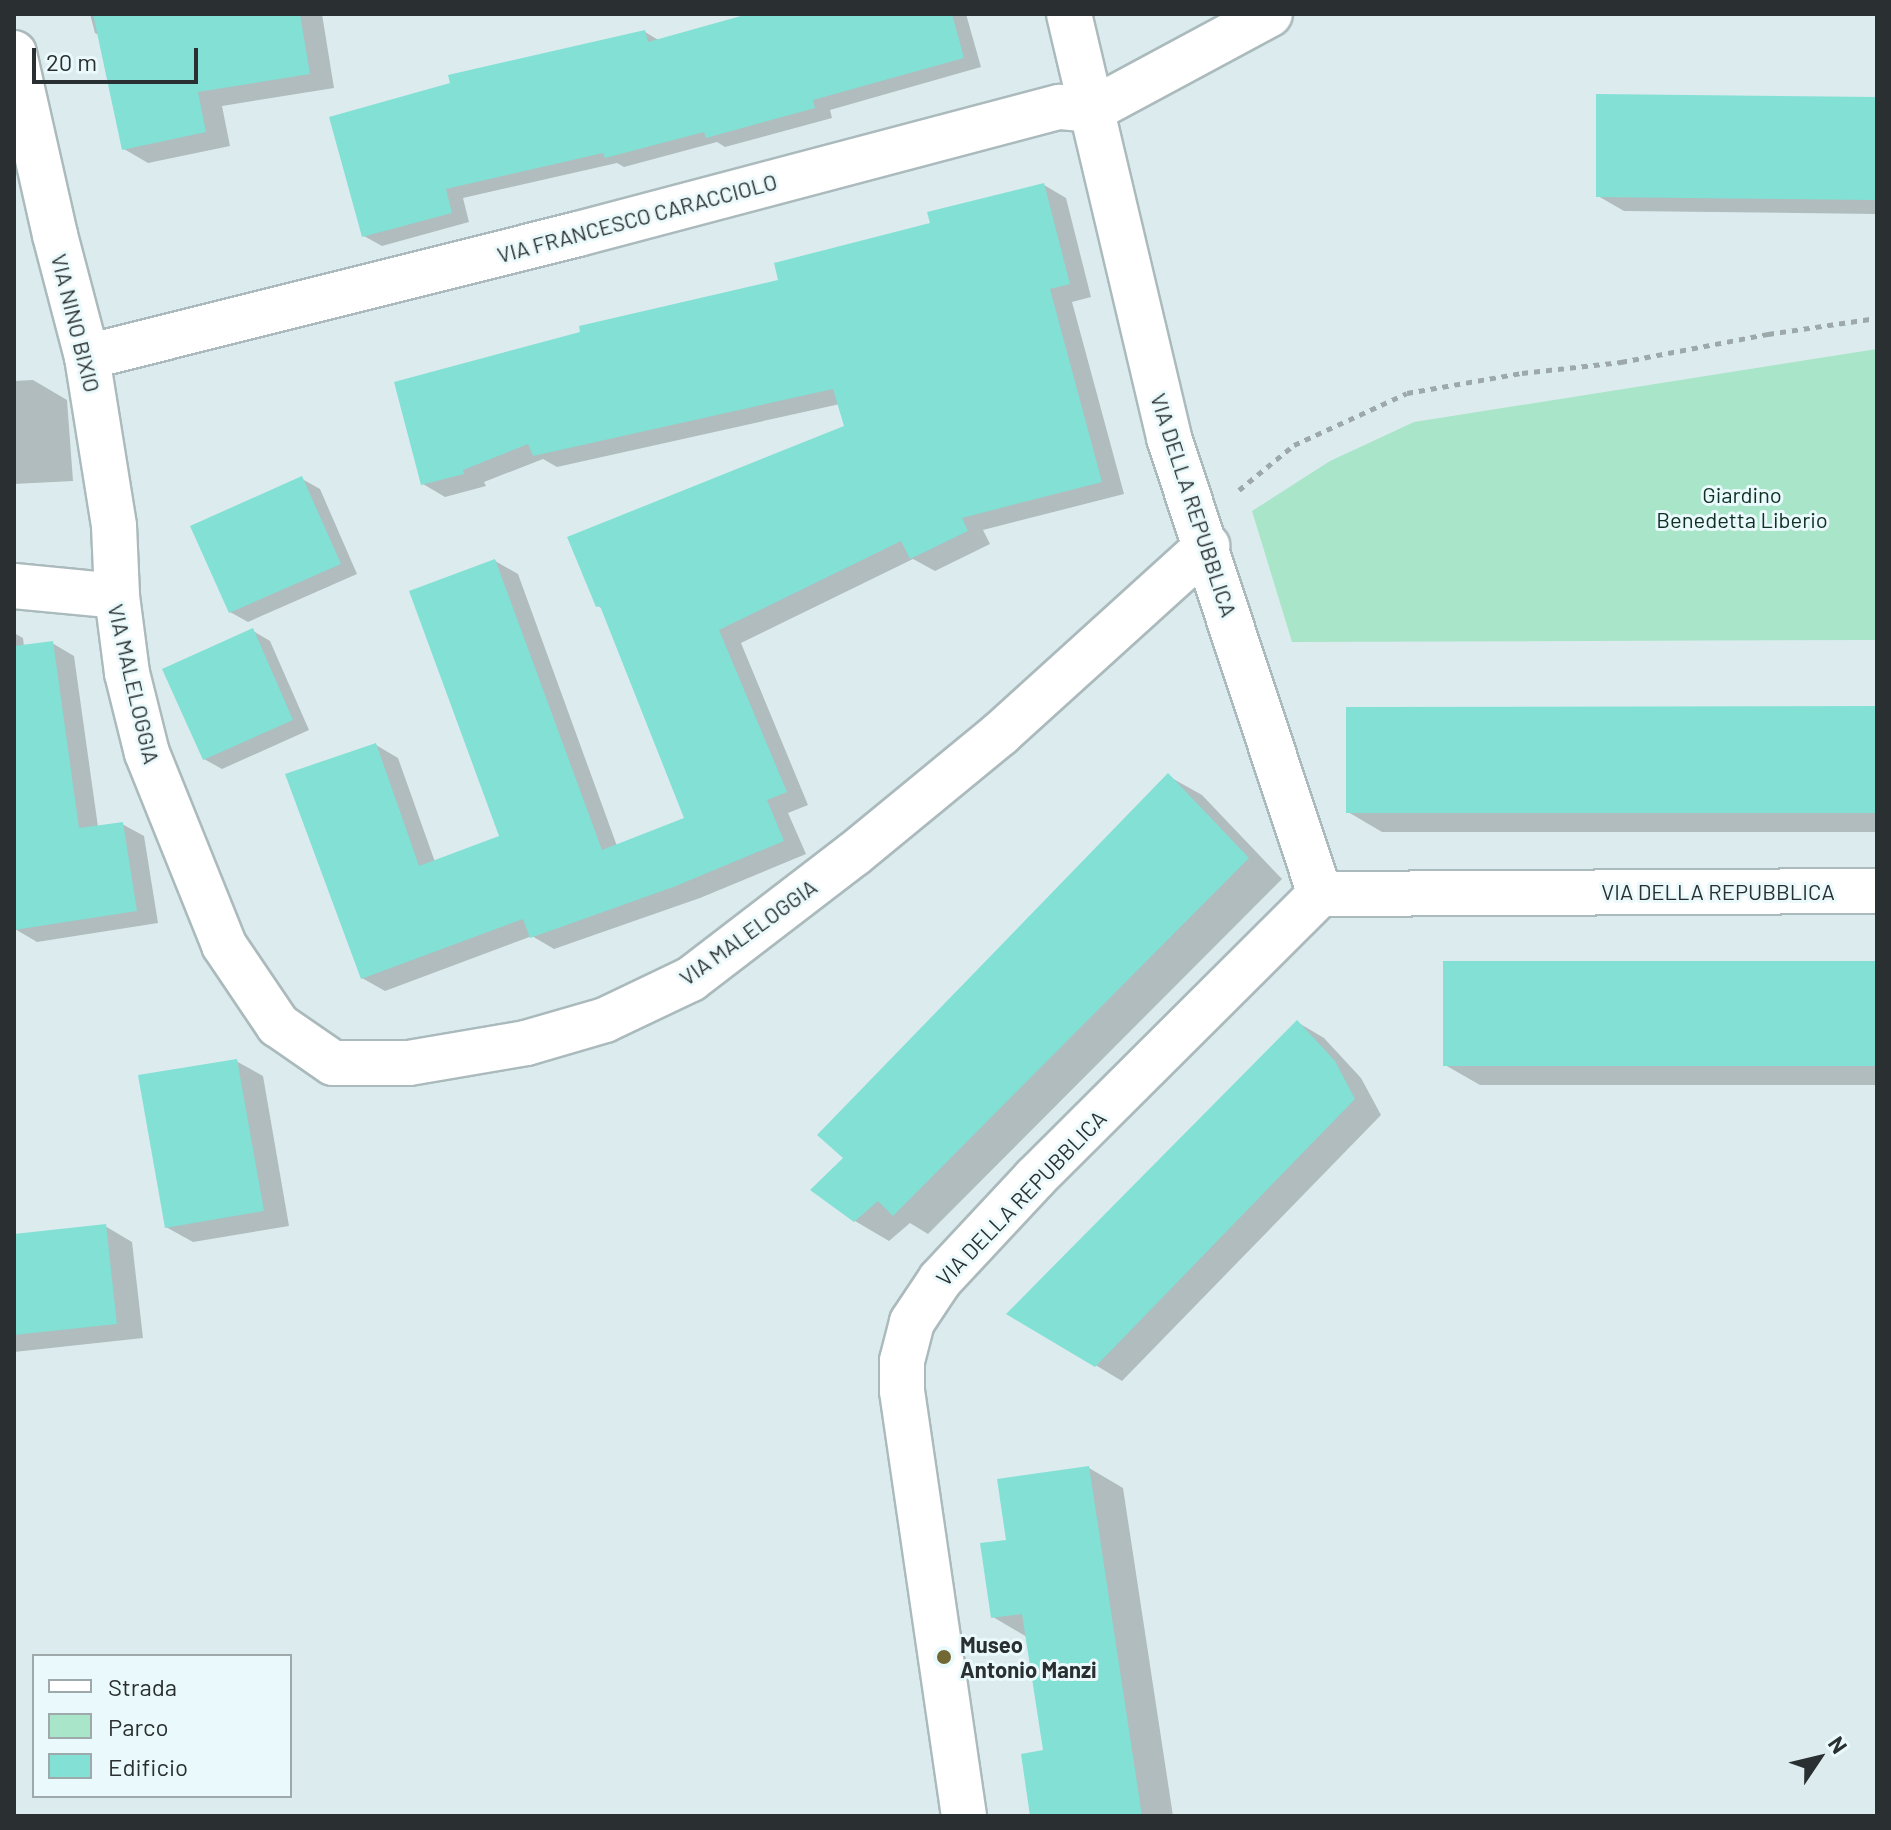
<!DOCTYPE html>
<style>
body{margin:0}
#map{position:relative;width:1891px;height:1830px;overflow:hidden;background:#dcecee;font-family:Barlow,sans-serif}
div>[style]{position:absolute}
.green>*{inset:0;background:#a9e5c9}
.shadow>*{inset:0;background:#0003}
.building>*{inset:0;background:#82e0d5}
.path>*{height:5px;margin-top:-2.5px;transform-origin:0;background:repeating-linear-gradient(90deg,#9ca8aa 0 6px,transparent 0 12px)}
.roads{filter:drop-shadow(2px 0 #abbabc) drop-shadow(-2px 0 #abbabc) drop-shadow(0 2px #abbabc) drop-shadow(0 -2px #abbabc)}
.street>*{height:44px;margin:-22px;padding:0 22px;transform-origin:22px;border-radius:22px;background:#fff}
.dots>*{width:22px;height:22px;translate:-50% -50%;box-sizing:border-box;border:4px solid #eaf9fb;border-radius:50%}
span{translate:-50% -50%;white-space:nowrap;text-align:center;line-height:1.15;-webkit-text-stroke:6px #eaf9fb;paint-order:stroke}
.street-label{font-size:22px;color:#2a3031}
.park-label{font-size:22px;color:#0e3123}
.poi-label{font-size:22px;color:#2a3031;font-weight:700}
.left{translate:0 -50%;text-align:left}
.frame{position:absolute;inset:0;border:16px solid #2a3031;pointer-events:none}
.legend{position:absolute;left:32px;top:1654px;width:260px;height:144px;box-sizing:border-box;background:#eaf9fb;border:2px solid #9da9aa;margin:0;padding:10px 14px;list-style:none;font-size:24px;color:#2a3031}
.legend li{display:flex;align-items:center;gap:16px;height:40px}
.legend b{width:40px;border:2px solid #9da9aa}
.north{position:absolute;left:1779px;top:1718px;width:80px;height:80px;-webkit-text-stroke:6px #eaf9fb;paint-order:stroke;rotate:55deg;font-size:22px;font-weight:700;line-height:32px;text-align:center;color:#2a3031}
.north::after{content:'';display:block;margin:auto;width:28px;height:36px;background:#2a3031;clip-path:polygon(50% 0,100% 100%,50% 72%,0 100%)}
.scale{position:absolute;left:32px;top:48px;width:166px;height:36px;box-sizing:border-box;border:4px solid #2a3031;border-top:0;padding-left:10px;font-size:24px;line-height:28px;white-space:nowrap;color:#2a3031;-webkit-text-stroke:6px #eaf9fb;paint-order:stroke}
</style>
<div id="map">
<div class="green">
<div style="clip-path:polygon(1877px 349px,1877px 640px,1292px 642px,1252px 511px,1330px 461px,1414px 422px)"></div>
</div>
<div class="shadow">
<div style="clip-path:polygon(90px 14px,322px 14px,334px 88px,222px 106px,230px 146px,148px 163px,124px 149px,99px 35px,95px 33px)"></div>
<div style="clip-path:polygon(755px 14px,966px 14px,981px 67px,830px 110px,832px 118px,725px 147px,717px 142px,624px 167px,617px 163px,463px 198px,469px 222px,382px 246px,364px 236px,645px 32px,660px 41px)"></div>
<div style="clip-path:polygon(1877px 99px,1877px 214px,1624px 211px,1598px 196px)"></div>
<div style="clip-path:polygon(1044px 185px,1066px 198px,1091px 297px,1072px 302px,1124px 494px,983px 530px,990px 544px,935px 571px,913px 559px,741px 643px,808px 805px,788px 813px,806px 854px,700px 898px,554px 949px,532px 936px,385px 991px,362px 978px,376px 745px,398px 758px,435px 862px,502px 838px,495px 561px,518px 574px,617px 846px,687px 819px,603px 609px,598px 606px,847px 427px,840px 404px,557px 467px,543px 459px,484px 482px,486px 486px,445px 497px,423px 484px,781px 281px)"></div>
<div style="clip-path:polygon(33px 380px,67px 400px,73px 481px,14px 484px,14px 381px)"></div>
<div style="clip-path:polygon(302px 479px,320px 489px,357px 574px,248px 622px,230px 612px)"></div>
<div style="clip-path:polygon(253px 631px,270px 641px,309px 730px,222px 769px,204px 759px)"></div>
<div style="clip-path:polygon(14px 633px,23px 638px,24px 647px,52px 643px,74px 656px,98px 827px,122px 824px,144px 836px,158px 923px,37px 942px,15px 929px)"></div>
<div style="clip-path:polygon(1877px 708px,1877px 832px,1382px 832px,1348px 812px)"></div>
<div style="clip-path:polygon(1168px 776px,1202px 795px,1282px 879px,928px 1234px,910px 1223px,889px 1241px,855px 1221px,845px 1158px)"></div>
<div style="clip-path:polygon(1877px 963px,1877px 1085px,1480px 1085px,1445px 1065px)"></div>
<div style="clip-path:polygon(1297px 1022px,1324px 1038px,1361px 1078px,1381px 1115px,1122px 1381px,1009px 1313px)"></div>
<div style="clip-path:polygon(236px 1061px,263px 1076px,289px 1226px,193px 1242px,166px 1227px)"></div>
<div style="clip-path:polygon(105px 1226px,132px 1242px,143px 1338px,14px 1352px,14px 1236px)"></div>
<div style="clip-path:polygon(1089px 1468px,1123px 1488px,1173px 1816px,1032px 1816px,1045px 1752px,1027px 1637px,993px 1617px,1008px 1542px)"></div>
</div>
<div class="building">
<div style="clip-path:polygon(93px 14px,300px 14px,310px 74px,198px 92px,206px 132px,122px 150px)"></div>
<div style="clip-path:polygon(748px 14px,952px 14px,964px 58px,813px 100px,815px 108px,706px 138px,704px 132px,605px 158px,603px 153px,446px 189px,452px 213px,362px 237px,329px 117px,450px 83px,448px 75px,645px 30px,648px 42px)"></div>
<div style="clip-path:polygon(1596px 94px,1877px 97px,1877px 200px,1596px 197px)"></div>
<div style="clip-path:polygon(1044px 183px,1070px 284px,1050px 289px,1102px 482px,962px 518px,968px 531px,910px 559px,901px 541px,719px 630px,787px 792px,767px 800px,784px 841px,676px 886px,530px 938px,523px 919px,361px 979px,285px 774px,376px 743px,419px 866px,499px 836px,409px 591px,495px 559px,602px 850px,684px 818px,600px 606px,596px 607px,567px 537px,844px 426px,833px 389px,533px 456px,528px 444px,463px 470px,464px 474px,421px 485px,394px 382px,580px 332px,579px 326px,778px 280px,774px 263px,930px 223px,927px 212px)"></div>
<div style="clip-path:polygon(302px 476px,341px 564px,229px 613px,190px 526px)"></div>
<div style="clip-path:polygon(253px 628px,293px 720px,203px 760px,162px 669px)"></div>
<div style="clip-path:polygon(53px 641px,79px 828px,123px 822px,137px 911px,14px 930px,14px 646px)"></div>
<div style="clip-path:polygon(1877px 706px,1877px 813px,1346px 813px,1346px 707px)"></div>
<div style="clip-path:polygon(1168px 773px,1249px 858px,893px 1216px,878px 1201px,854px 1222px,810px 1190px,843px 1158px,817px 1135px)"></div>
<div style="clip-path:polygon(1443px 961px,1877px 961px,1877px 1066px,1443px 1066px)"></div>
<div style="clip-path:polygon(1297px 1020px,1335px 1061px,1355px 1099px,1095px 1367px,1006px 1314px)"></div>
<div style="clip-path:polygon(237px 1059px,264px 1211px,165px 1228px,138px 1075px)"></div>
<div style="clip-path:polygon(106px 1224px,117px 1324px,14px 1335px,14px 1234px)"></div>
<div style="clip-path:polygon(1089px 1466px,1142px 1816px,1030px 1816px,1021px 1754px,1043px 1750px,1022px 1614px,991px 1618px,980px 1543px,1006px 1540px,997px 1479px)"></div>
</div>
<div class="path">
<div style="left:1239px;top:490px;width:71px;rotate:-39.3deg"></div>
<div style="left:1294px;top:445px;width:124px;rotate:-24.7deg"></div>
<div style="left:1407px;top:393px;width:117px;rotate:-9.9deg"></div>
<div style="left:1522px;top:373px;width:100px;rotate:-6.3deg"></div>
<div style="left:1621px;top:362px;width:150px;rotate:-10.8deg"></div>
<div style="left:1768px;top:334px;width:110px;rotate:-8.4deg"></div>
</div>
<div class="roads">
<div class="street">
<div style="left:1069px;top:14px;width:436px;rotate:76.7deg"></div>
<div style="left:1169px;top:438px;width:480px;rotate:71.7deg"></div>
<div style="left:14px;top:53px;width:187px;rotate:77.3deg"></div>
<div style="left:55px;top:235px;width:126px;rotate:75.3deg"></div>
<div style="left:87px;top:357px;width:171px;rotate:80.9deg"></div>
<div style="left:114px;top:526px;width:70px;rotate:87.5deg"></div>
<div style="left:1092px;top:110px;width:202px;rotate:-28.3deg"></div>
<div style="left:87px;top:357px;width:506px;rotate:-14.06deg"></div>
<div style="left:578px;top:234px;width:498px;rotate:-14.8deg"></div>
<div style="left:1060px;top:107px;width:32px;rotate:5deg"></div>
<div style="left:14px;top:586px;width:103px;rotate:5.5deg"></div>
<div style="left:117px;top:596px;width:78px;rotate:82.6deg"></div>
<div style="left:127px;top:673px;width:82px;rotate:76deg"></div>
<div style="left:147px;top:753px;width:207px;rotate:68.1deg"></div>
<div style="left:224px;top:945px;width:97px;rotate:56deg"></div>
<div style="left:278px;top:1025px;width:67px;rotate:34.6deg"></div>
<div style="left:333px;top:1063px;width:76px"></div>
<div style="left:409px;top:1063px;width:119px;rotate:-9.7deg"></div>
<div style="left:526px;top:1043px;width:82px;rotate:-16.2deg"></div>
<div style="left:605px;top:1020px;width:95px;rotate:-25.5deg"></div>
<div style="left:691px;top:979px;width:205px;rotate:-37.5deg"></div>
<div style="left:854px;top:854px;width:189px;rotate:-39.4deg"></div>
<div style="left:1000px;top:734px;width:280px;rotate:-42.2deg"></div>
<div style="left:964px;top:1816px;width:429px;rotate:-98.3deg"></div>
<div style="left:902px;top:1391px;width:30px;rotate:-90deg"></div>
<div style="left:902px;top:1361px;width:40px;rotate:-75.6deg"></div>
<div style="left:912px;top:1322px;width:50px;rotate:-56.3deg"></div>
<div style="left:940px;top:1280px;width:139px;rotate:-47deg"></div>
<div style="left:1035px;top:1178px;width:402px;rotate:-44.9deg"></div>
<div style="left:1320px;top:894px;width:557px;rotate:-0.31deg"></div>
</div>
</div>
<div class="dots">
<div style="left:944px;top:1657px;background:#726834"></div>
</div>
<div class="street-label">
<span style="left:637px;top:218px;rotate:-15deg">VIA FRANCESCO CARACCIOLO</span>
<span style="left:76px;top:323px;rotate:76deg">VIA NINO BIXIO</span>
<span style="left:1194px;top:505px;rotate:72deg">VIA DELLA REPUBBLICA</span>
<span style="left:134px;top:684px;rotate:77deg">VIA MALELOGGIA</span>
<span style="left:1718px;top:892px">VIA DELLA REPUBBLICA</span>
<span style="left:748px;top:932px;rotate:-36deg">VIA MALELOGGIA</span>
<span style="left:1021px;top:1198px;rotate:-46deg">VIA DELLA REPUBBLICA</span>
</div>
<div class="park-label">
<span style="left:1742px;top:507px">Giardino<br>Benedetta Liberio</span>
</div>
<div class="poi-label">
<span class="left" style="left:960px;top:1657px">Museo<br>Antonio Manzi</span>
</div>
<div class="frame"></div>
<ul class="legend">
<li><b style="height:10px;background:#fff"></b>Strada</li>
<li><b style="height:22px;background:#a9e5c9"></b>Parco</li>
<li><b style="height:22px;background:#82e0d5"></b>Edificio</li>
</ul>
<div class="north">N</div>
<div class="scale">20 m</div>
</div>
